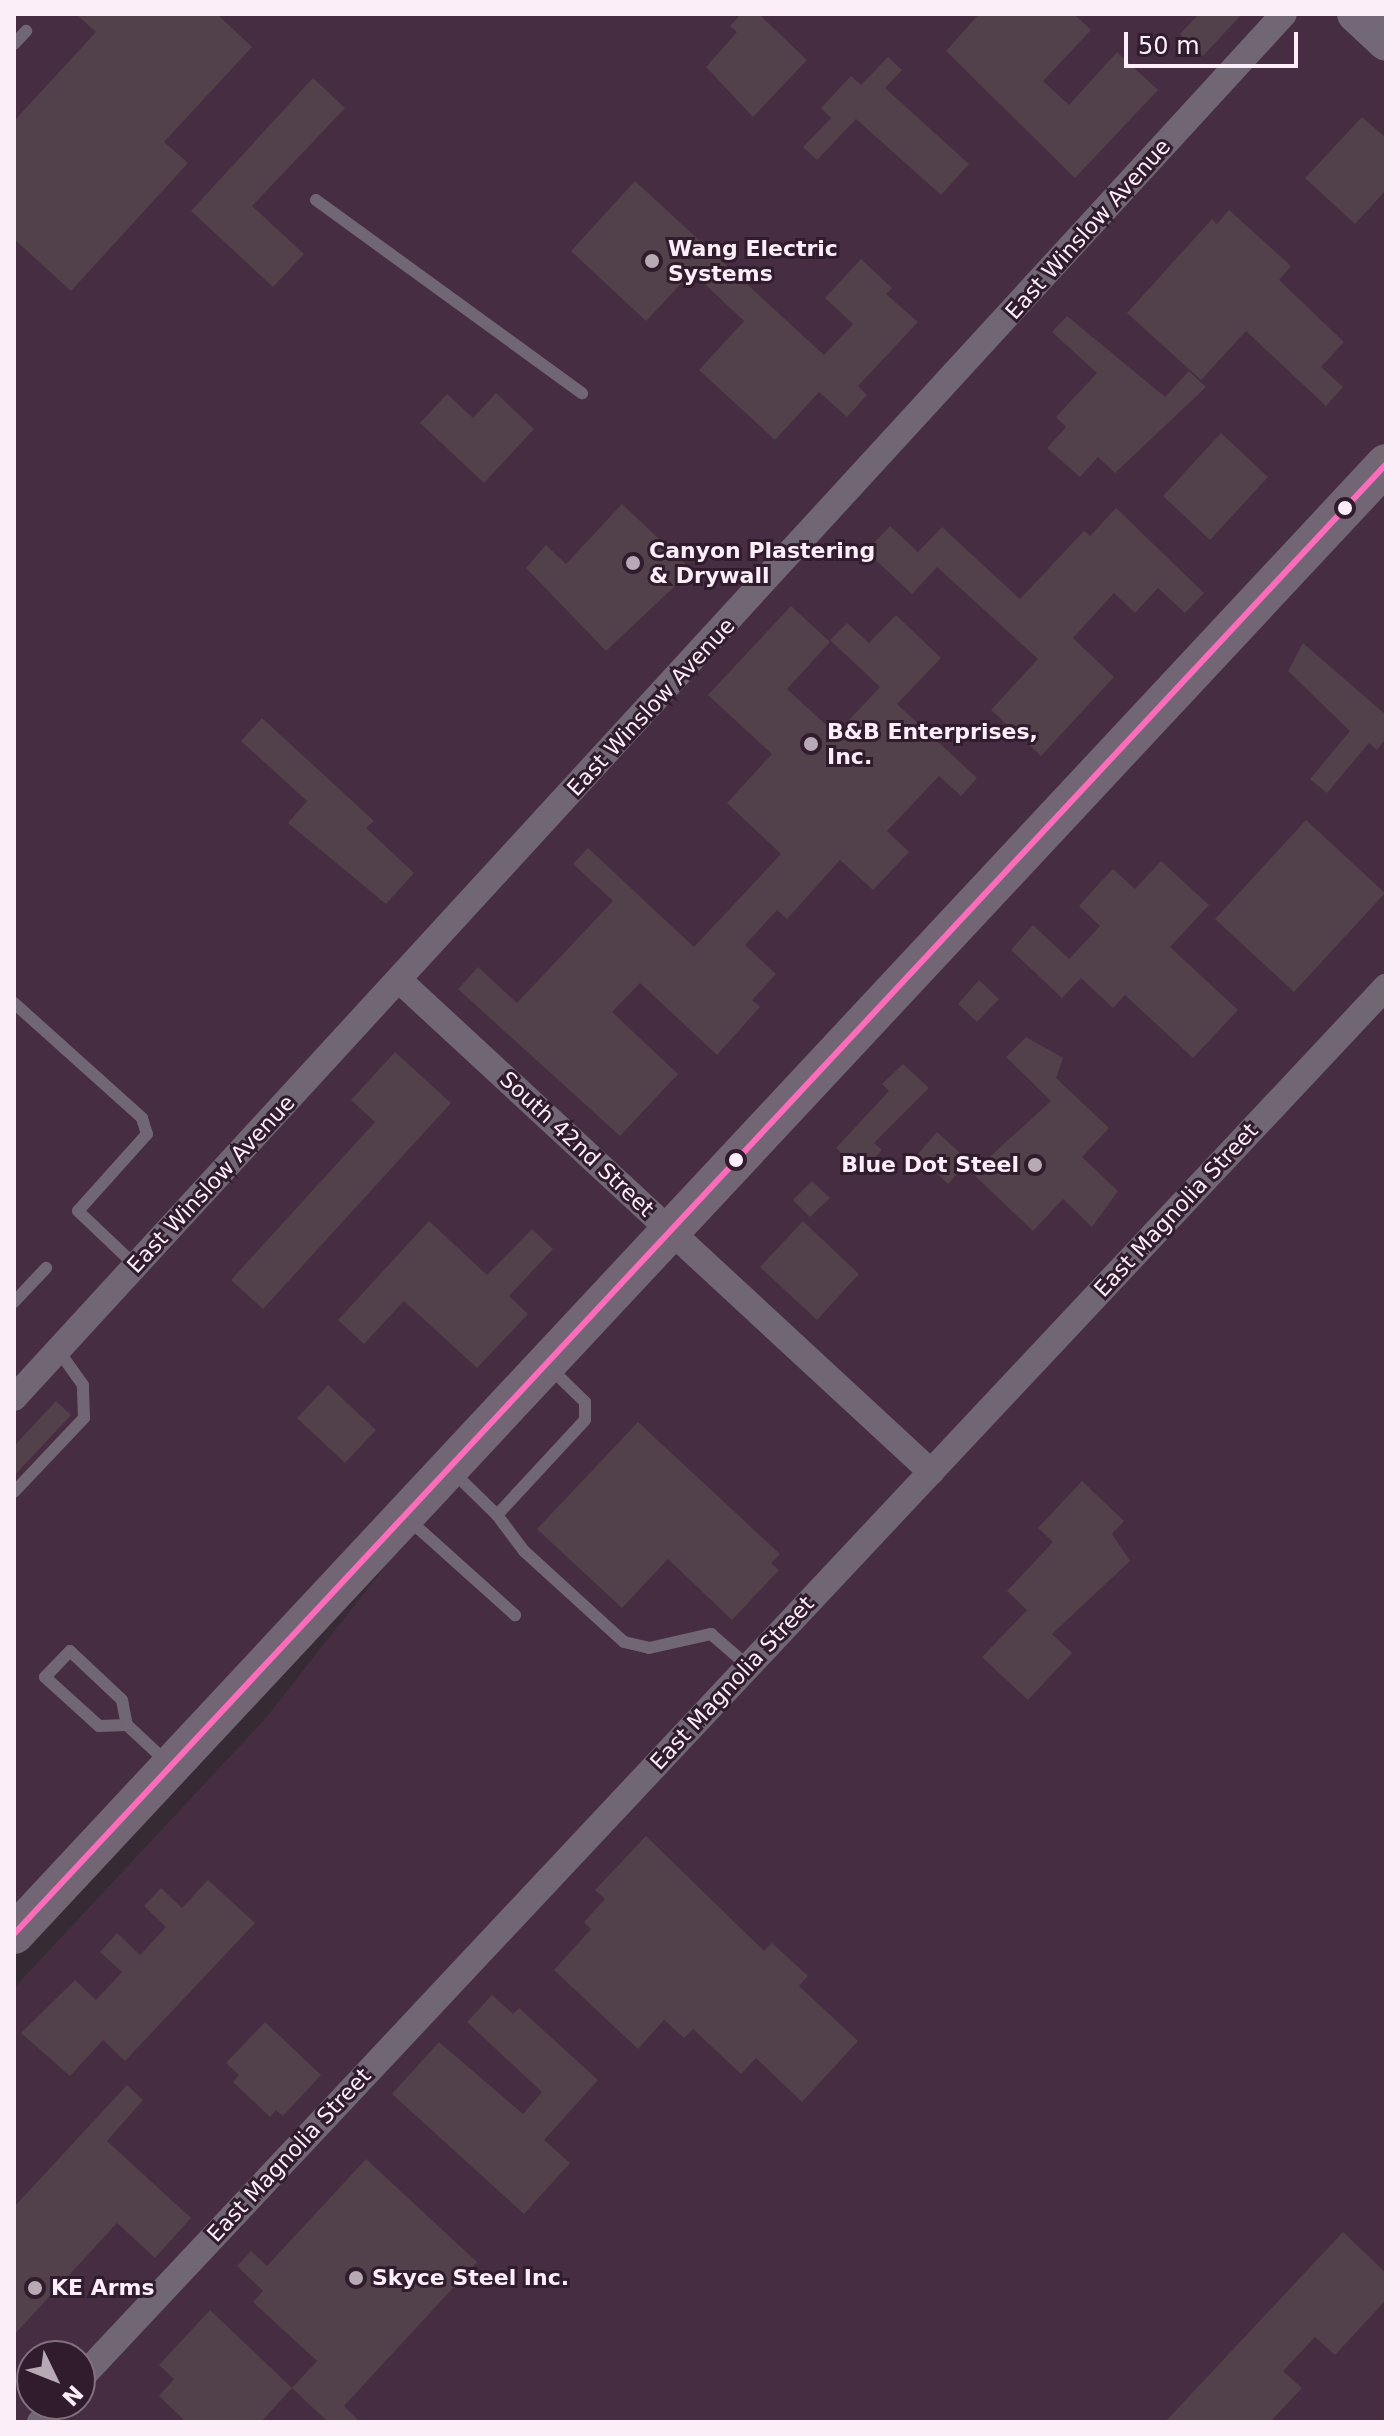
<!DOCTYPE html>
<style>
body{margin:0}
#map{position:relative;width:1400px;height:2436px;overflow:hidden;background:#362b34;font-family:"DejaVu Sans",sans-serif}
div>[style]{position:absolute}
.built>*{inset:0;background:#462d41}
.building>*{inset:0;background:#52404a}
.lane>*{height:12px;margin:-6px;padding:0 6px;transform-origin:6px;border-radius:6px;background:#706674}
.street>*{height:26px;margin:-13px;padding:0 13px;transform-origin:13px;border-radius:13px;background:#706674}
.secondary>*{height:36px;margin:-18px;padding:0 18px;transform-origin:18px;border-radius:18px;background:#736877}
.primary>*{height:40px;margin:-20px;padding:0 20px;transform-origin:20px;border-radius:20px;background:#726675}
.bus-1>*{height:6px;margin:-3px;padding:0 3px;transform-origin:3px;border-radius:3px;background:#fb6dba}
.dots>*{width:22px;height:22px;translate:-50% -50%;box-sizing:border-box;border:4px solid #301c2d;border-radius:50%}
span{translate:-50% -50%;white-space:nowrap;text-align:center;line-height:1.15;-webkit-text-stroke:6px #301c2d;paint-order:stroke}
.street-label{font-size:22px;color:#fceef9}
.poi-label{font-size:22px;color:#fceef9;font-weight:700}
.left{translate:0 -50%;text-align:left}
.right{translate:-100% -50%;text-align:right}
.frame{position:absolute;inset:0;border:16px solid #fceef9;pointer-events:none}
.north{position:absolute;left:16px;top:2340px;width:80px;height:80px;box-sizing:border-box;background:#301c2d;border:2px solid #82707f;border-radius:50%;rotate:133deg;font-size:22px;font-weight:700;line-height:32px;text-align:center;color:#fceef9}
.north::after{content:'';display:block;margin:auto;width:28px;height:36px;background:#b7aab4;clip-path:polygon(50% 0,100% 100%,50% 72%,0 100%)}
.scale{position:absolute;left:1124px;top:32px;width:174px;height:36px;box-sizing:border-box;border:4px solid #fceef9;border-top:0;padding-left:10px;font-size:24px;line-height:28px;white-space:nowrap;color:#fceef9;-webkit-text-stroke:6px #301c2d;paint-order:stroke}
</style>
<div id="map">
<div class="built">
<div style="clip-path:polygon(evenodd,14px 14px,1386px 14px,1386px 2422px,14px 2422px,14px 1988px,265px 1719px,649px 1231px,14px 1908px,14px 14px,32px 2356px,80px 2356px,80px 2404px,32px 2404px,32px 2356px)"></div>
</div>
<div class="building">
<div style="clip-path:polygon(76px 14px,217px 14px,252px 47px,164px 142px,188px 163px,71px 291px,14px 239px,14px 121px,96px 32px)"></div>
<div style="clip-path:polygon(741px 14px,759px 14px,807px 60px,753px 117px,706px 67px,737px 32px,730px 26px)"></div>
<div style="clip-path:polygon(979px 14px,1074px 14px,1091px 30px,1043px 81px,1069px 105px,1117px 52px,1158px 90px,1075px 178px,946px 51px)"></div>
<div style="clip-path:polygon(1199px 14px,1242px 14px,1203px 56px,1180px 34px)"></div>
<div style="clip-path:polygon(888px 57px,902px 70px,885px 88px,969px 164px,941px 195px,856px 119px,817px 160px,803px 147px,831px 118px,821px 108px,851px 76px,861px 85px)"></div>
<div style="clip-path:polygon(313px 78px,345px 108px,252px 206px,304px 254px,273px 287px,191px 211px)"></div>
<div style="clip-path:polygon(1362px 117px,1386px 138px,1386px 190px,1355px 224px,1305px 178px)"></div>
<div style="clip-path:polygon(635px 181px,824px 355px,853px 324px,825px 298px,861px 259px,892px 288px,886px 294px,918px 322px,858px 386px,867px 395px,847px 417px,819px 392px,775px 440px,699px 370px,744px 321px,692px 272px,646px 321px,571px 251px)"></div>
<div style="clip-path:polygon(1229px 210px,1291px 266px,1279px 280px,1344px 342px,1321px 367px,1343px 387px,1326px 406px,1246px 331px,1201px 380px,1127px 313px,1212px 219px,1217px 224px)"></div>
<div style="clip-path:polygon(1067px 316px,1165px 397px,1189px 371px,1206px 387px,1115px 473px,1098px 457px,1080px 477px,1047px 448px,1066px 427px,1056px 417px,1097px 373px,1052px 332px)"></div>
<div style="clip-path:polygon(496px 393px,534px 429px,484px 483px,420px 423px,447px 394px,473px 418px)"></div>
<div style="clip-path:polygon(1221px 433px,1268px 477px,1210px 540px,1163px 496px)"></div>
<div style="clip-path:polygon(622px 504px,692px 570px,606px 651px,526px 568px,546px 545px,566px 564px)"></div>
<div style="clip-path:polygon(1116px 508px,1204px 593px,1185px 613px,1158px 588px,1135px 613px,1114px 593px,1073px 638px,1114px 677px,1041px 756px,991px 710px,1038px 659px,937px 567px,912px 594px,866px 551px,890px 526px,918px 552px,942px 527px,1020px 599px,1084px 531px,1090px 536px)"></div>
<div style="clip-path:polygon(791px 606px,830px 642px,787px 689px,836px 734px,880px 687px,830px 640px,847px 623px,869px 643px,896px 615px,941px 658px,897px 704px,977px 778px,961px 796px,939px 776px,887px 831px,909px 852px,873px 890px,840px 860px,787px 919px,777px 910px,745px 945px,776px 974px,752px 1000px,760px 1007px,717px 1055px,640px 983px,612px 1012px,678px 1074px,620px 1136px,458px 989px,478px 967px,517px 1003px,613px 901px,573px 864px,588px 848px,694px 947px,781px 854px,727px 803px,772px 754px,708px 695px)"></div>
<div style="clip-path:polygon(1303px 643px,1386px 715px,1386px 738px,1377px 750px,1369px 743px,1327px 793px,1310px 779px,1350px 731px,1288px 671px)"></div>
<div style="clip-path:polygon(262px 718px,374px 821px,366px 828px,414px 873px,386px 904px,288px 823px,307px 801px,241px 741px)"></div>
<div style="clip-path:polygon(1306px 820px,1385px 893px,1294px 992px,1215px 919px)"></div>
<div style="clip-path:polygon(1161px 861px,1209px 905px,1170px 947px,1238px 1010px,1193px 1058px,1125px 995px,1113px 1008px,1081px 978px,1062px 998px,1011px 950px,1033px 925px,1069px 959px,1100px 926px,1079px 906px,1095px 888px,1113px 869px,1135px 889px)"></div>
<div style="clip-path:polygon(979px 980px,999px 999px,977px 1022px,958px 1004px)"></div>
<div style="clip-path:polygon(1026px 1037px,1063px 1058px,1056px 1078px,1109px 1128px,1082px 1157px,1118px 1191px,1092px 1227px,1063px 1199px,1033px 1231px,972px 1173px,1051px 1101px,1006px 1057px)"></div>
<div style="clip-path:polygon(395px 1052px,451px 1103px,263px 1309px,231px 1280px,375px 1122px,351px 1100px)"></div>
<div style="clip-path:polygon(903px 1064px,929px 1088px,874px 1143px,882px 1150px,862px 1172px,836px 1148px,889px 1091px,882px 1084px)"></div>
<div style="clip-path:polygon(937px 1132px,969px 1161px,948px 1184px,917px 1155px)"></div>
<div style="clip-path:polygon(812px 1181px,830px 1198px,810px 1217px,793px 1200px)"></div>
<div style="clip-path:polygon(429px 1221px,487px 1275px,532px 1229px,553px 1249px,509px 1296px,528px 1314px,477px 1368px,404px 1301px,364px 1344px,338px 1320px)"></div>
<div style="clip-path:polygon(803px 1221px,859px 1274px,817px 1320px,760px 1267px)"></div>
<div style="clip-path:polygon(328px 1385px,376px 1430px,345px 1463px,297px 1418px)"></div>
<div style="clip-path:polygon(56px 1401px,71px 1415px,14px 1476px,14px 1446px)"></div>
<div style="clip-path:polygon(638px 1422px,780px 1554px,771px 1563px,779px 1570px,732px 1620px,668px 1559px,622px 1608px,537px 1529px)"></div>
<div style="clip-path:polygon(1082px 1481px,1124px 1521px,1112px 1534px,1130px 1561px,1052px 1634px,1072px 1653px,1028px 1700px,982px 1657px,1027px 1610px,1007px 1591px,1053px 1542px,1038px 1528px)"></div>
<div style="clip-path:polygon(646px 1836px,764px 1951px,772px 1943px,808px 1976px,799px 1986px,858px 2041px,802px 2102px,756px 2058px,741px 2074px,693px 2029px,684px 2038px,664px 2020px,638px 2049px,554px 1970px,591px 1929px,584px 1922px,605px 1899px,595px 1890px)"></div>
<div style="clip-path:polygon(208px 1880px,255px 1923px,125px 2061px,103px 2040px,70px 2076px,21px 2033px,75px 1980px,96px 2000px,122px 1972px,100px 1952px,117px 1933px,140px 1955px,166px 1927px,144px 1906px,161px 1888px,182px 1908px)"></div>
<div style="clip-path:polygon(492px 1995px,513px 2014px,519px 2008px,598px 2080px,544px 2140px,570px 2163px,524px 2214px,392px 2094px,439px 2042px,523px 2114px,542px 2092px,467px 2022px)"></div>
<div style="clip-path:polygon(265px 2022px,321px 2075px,283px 2116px,276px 2110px,270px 2117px,233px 2082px,239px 2075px,226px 2063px)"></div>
<div style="clip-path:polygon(127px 2085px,143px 2100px,107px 2141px,191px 2218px,155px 2258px,117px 2223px,14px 2335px,14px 2207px)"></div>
<div style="clip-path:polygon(366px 2159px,477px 2262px,344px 2406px,360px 2422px,328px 2422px,292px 2388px,317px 2361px,253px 2302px,263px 2291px,237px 2266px,251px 2251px,267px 2266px)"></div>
<div style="clip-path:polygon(1343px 2232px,1386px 2273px,1386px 2300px,1335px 2355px,1315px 2337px,1283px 2371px,1302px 2388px,1270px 2422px,1165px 2422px)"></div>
<div style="clip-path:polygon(210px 2310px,292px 2388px,261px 2422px,186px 2422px,159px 2396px,174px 2379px,159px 2365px)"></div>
</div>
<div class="lane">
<div style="left:14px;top:44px;width:18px;rotate:-47deg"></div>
<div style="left:316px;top:200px;width:329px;rotate:36deg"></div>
<div style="left:14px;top:1003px;width:172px;rotate:41.9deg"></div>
<div style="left:142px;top:1118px;width:17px;rotate:73deg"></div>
<div style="left:147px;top:1134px;width:103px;rotate:131.9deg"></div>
<div style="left:78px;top:1211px;width:80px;rotate:43.5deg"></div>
<div style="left:14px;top:1302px;width:47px;rotate:-46.7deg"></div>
<div style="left:452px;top:1471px;width:63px;rotate:44.4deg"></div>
<div style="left:497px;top:1515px;width:129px;rotate:-47.2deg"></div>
<div style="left:585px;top:1420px;width:18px;rotate:-90deg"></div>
<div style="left:585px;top:1402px;width:50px;rotate:-135.8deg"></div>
<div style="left:14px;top:1492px;width:102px;rotate:-46.6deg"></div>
<div style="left:84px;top:1418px;width:33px;rotate:-92deg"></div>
<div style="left:83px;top:1385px;width:43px;rotate:-125.5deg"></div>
<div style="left:497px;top:1515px;width:45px;rotate:53.1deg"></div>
<div style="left:524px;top:1551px;width:135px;rotate:42.3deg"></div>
<div style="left:624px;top:1642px;width:26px;rotate:13deg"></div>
<div style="left:649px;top:1648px;width:64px;rotate:-12.7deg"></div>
<div style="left:711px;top:1634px;width:49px;rotate:40.9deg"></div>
<div style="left:408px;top:1519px;width:144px;rotate:41.9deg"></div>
<div style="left:127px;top:1725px;width:28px;rotate:178deg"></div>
<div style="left:99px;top:1726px;width:73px;rotate:-137.8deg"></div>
<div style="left:45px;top:1677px;width:36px;rotate:-46deg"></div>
<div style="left:70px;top:1651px;width:71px;rotate:43.3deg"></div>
<div style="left:122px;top:1700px;width:25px;rotate:79deg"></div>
<div style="left:127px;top:1725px;width:57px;rotate:42.9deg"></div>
</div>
<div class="street">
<div style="left:399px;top:980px;width:725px;rotate:42.76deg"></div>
<div style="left:14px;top:1398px;width:1878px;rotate:-47.46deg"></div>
<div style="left:80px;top:2379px;width:1909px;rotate:-46.83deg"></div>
<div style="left:40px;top:2422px;width:25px;rotate:-47deg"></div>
</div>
<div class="secondary">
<div style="left:1355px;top:14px;width:42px;rotate:43.1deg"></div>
</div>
<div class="primary">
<div style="left:14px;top:1934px;width:2011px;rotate:-46.97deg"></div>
</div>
<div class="bus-1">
<div style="left:14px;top:1934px;width:2011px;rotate:-46.97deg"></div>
</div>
<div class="dots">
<div style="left:652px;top:261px;background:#b7aab4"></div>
<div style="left:1345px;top:508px;background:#fceef9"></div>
<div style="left:633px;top:563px;background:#b7aab4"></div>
<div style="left:811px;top:744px;background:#b7aab4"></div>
<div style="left:736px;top:1160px;background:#fceef9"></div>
<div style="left:1035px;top:1165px;background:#b7aab4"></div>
<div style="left:356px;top:2278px;background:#b7aab4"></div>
<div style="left:35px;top:2288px;background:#b7aab4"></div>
</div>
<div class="street-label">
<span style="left:1088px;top:229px;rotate:-48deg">East Winslow Avenue</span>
<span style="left:651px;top:707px;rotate:-47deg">East Winslow Avenue</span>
<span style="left:577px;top:1144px;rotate:43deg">South 42nd Street</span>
<span style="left:211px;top:1184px;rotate:-47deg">East Winslow Avenue</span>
<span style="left:1176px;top:1210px;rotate:-47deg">East Magnolia Street</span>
<span style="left:732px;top:1683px;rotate:-47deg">East Magnolia Street</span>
<span style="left:289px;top:2155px;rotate:-47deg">East Magnolia Street</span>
</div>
<div class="poi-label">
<span class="left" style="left:668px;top:261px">Wang Electric<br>Systems</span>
<span class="left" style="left:649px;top:563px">Canyon Plastering<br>&amp; Drywall</span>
<span class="left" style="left:827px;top:744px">B&amp;B Enterprises,<br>Inc.</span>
<span class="right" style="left:1019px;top:1165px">Blue Dot Steel</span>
<span class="left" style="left:372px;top:2278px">Skyce Steel Inc.</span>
<span class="left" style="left:51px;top:2288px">KE Arms</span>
</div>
<div class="frame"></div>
<div class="north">N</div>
<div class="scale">50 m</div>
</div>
